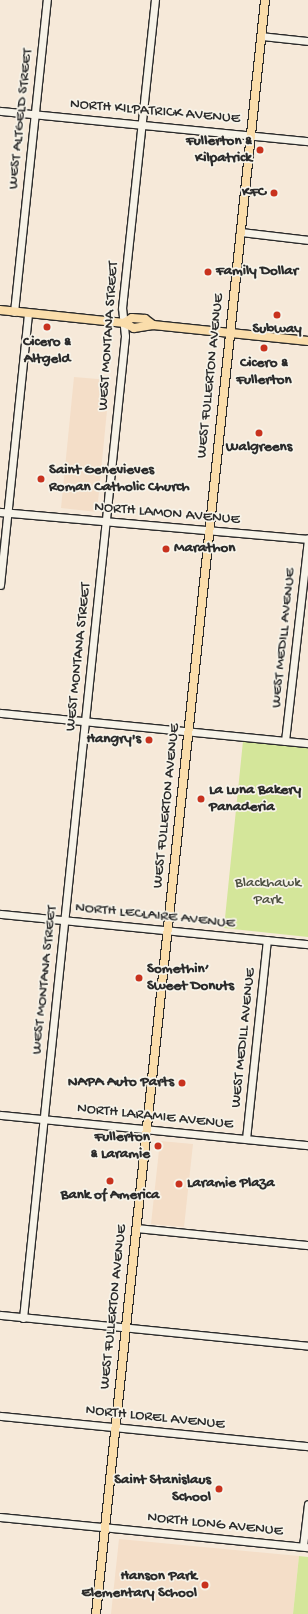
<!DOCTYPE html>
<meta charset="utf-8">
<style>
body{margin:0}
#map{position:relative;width:308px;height:1614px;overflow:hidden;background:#f6e9d9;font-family:"Gochi Hand",sans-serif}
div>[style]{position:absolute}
.built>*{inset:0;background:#f4dec8}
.green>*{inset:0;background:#d4e69a}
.roads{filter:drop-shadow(1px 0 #2b2b2b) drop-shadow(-1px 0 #2b2b2b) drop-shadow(0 1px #2b2b2b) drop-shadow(0 -1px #2b2b2b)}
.minor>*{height:7px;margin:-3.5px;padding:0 3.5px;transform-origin:3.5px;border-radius:3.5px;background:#f7f3e8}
.major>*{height:8px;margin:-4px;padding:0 4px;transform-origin:4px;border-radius:4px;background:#faddab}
.dots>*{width:11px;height:11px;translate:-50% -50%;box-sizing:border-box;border:2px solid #f7f3e8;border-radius:50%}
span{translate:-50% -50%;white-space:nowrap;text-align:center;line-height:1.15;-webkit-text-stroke:3.5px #f7f3e8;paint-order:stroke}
.street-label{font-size:15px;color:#2b2b2b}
.poi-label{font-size:15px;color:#2b2b2b;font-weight:700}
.right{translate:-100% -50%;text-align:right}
.left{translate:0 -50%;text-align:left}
.park-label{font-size:15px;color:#4d5041}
</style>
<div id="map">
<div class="built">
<div style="clip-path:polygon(74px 377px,110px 380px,97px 512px,61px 508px)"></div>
<div style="clip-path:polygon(160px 1141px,193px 1144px,184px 1227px,151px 1224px)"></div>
<div style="clip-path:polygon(119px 1539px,299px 1556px,293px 1614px,111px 1614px)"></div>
</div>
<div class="green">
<div style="clip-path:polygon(243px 741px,308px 748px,308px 937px,224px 928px)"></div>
<div style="clip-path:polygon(299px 1556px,308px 1557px,308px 1614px,293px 1614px)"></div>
</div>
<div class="roads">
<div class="minor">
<div style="left:261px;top:36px;width:47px;rotate:6.1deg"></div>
<div style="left:0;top:111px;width:309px;rotate:5.6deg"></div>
<div style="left:240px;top:232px;width:68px;rotate:6.7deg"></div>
<div style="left:14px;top:312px;width:314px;rotate:-84deg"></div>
<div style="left:0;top:512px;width:309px;rotate:5deg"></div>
<div style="left:0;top:585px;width:273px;rotate:-84.1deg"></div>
<div style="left:0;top:713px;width:309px;rotate:5.6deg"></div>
<div style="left:285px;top:741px;width:204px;rotate:-83.5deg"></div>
<div style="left:0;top:914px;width:309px;rotate:5.6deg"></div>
<div style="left:0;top:1115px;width:309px;rotate:5.6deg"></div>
<div style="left:246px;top:1139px;width:200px;rotate:-84deg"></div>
<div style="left:137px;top:1228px;width:172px;rotate:5.7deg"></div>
<div style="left:0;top:1315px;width:310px;rotate:5.7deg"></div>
<div style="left:23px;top:1318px;width:987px;rotate:-84.07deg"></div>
<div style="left:125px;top:336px;width:28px;rotate:-96deg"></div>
<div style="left:122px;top:308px;width:310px;rotate:-83.9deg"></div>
<div style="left:0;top:1416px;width:309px;rotate:5.6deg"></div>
<div style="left:0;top:1517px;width:309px;rotate:5.6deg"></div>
<div style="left:303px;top:1546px;width:42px;rotate:-83.2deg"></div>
</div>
<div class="major">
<div style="left:0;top:310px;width:125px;rotate:6deg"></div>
<div style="left:124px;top:323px;width:11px;rotate:27deg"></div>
<div style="left:134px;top:328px;width:19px;rotate:-9deg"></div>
<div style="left:153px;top:325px;width:156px;rotate:5.9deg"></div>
<div style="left:124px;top:323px;width:9px;rotate:-32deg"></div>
<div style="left:132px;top:318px;width:13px;rotate:4deg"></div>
<div style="left:145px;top:319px;width:10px;rotate:37deg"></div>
<div style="left:96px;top:1614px;width:1623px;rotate:-84.02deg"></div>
</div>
</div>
<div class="dots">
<div style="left:260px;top:150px;background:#c8321e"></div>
<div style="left:274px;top:193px;background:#c8321e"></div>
<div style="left:208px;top:272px;background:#c8321e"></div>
<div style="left:277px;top:315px;background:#c8321e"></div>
<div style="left:47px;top:327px;background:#c8321e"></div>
<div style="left:264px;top:348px;background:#c8321e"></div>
<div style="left:259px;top:433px;background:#c8321e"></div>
<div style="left:41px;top:479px;background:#c8321e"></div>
<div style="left:166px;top:549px;background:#c8321e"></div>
<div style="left:149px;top:740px;background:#c8321e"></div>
<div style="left:201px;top:799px;background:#c8321e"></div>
<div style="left:139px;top:978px;background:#c8321e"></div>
<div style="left:182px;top:1083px;background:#c8321e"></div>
<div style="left:158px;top:1146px;background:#c8321e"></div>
<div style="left:110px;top:1181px;background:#c8321e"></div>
<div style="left:179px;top:1184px;background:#c8321e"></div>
<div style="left:219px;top:1489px;background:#c8321e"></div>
<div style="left:205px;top:1585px;background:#c8321e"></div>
</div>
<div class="street-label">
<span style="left:155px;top:112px;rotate:5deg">NORTH KILPATRICK AVENUE</span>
<span style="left:21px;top:119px;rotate:-84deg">WEST ALTGELD STREET</span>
<span style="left:109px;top:336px;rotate:-86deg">WEST MONTANA STREET</span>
<span style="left:211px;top:376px;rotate:-84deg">WEST FULLERTON AVENUE</span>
<span style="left:167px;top:514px;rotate:5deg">NORTH LAMON AVENUE</span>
<span style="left:284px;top:638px;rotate:-84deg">WEST MEDILL AVENUE</span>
<span style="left:79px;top:657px;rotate:-84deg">WEST MONTANA STREET</span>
<span style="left:167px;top:806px;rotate:-84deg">WEST FULLERTON AVENUE</span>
<span style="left:155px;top:916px;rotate:6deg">NORTH LECLAIRE AVENUE</span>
<span style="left:45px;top:980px;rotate:-84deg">WEST MONTANA STREET</span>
<span style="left:244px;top:1038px;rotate:-84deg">WEST MEDILL AVENUE</span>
<span style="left:155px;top:1117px;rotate:6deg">NORTH LARAMIE AVENUE</span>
<span style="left:114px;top:1307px;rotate:-84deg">WEST FULLERTON AVENUE</span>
<span style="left:155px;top:1418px;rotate:6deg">NORTH LOREL AVENUE</span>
<span style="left:215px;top:1525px;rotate:6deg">NORTH LONG AVENUE</span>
</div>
<div class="poi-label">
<span class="right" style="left:252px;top:150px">Fullerton &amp;<br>Kilpatrick</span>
<span class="right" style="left:266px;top:193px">KFC</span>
<span class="left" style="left:216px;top:272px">Family Dollar</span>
<span style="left:277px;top:330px">Subway</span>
<span style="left:47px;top:351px">Cicero &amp;<br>Altgeld</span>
<span style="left:264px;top:372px">Cicero &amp;<br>Fullerton</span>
<span style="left:259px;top:448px">Walgreens</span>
<span class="left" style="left:49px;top:479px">Saint Genevieves<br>Roman Catholic Church</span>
<span class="left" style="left:174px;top:549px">Marathon</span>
<span class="right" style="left:141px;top:740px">Hangry's</span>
<span class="left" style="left:209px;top:799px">La Luna Bakery<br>Panaderia</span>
<span class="left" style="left:147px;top:978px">Somethin’<br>Sweet Donuts</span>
<span class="right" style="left:174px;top:1083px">NAPA Auto Parts</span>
<span class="right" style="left:150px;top:1146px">Fullerton<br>&amp; Laramie</span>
<span class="left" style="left:187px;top:1184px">Laramie Plaza</span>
<span style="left:110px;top:1196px">Bank of America</span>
<span class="right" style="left:211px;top:1489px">Saint Stanislaus<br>School</span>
<span class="right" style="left:197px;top:1585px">Hanson Park<br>Elementary School</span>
</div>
<div class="park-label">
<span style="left:268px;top:892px">Blackhawk<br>Park</span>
</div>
</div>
